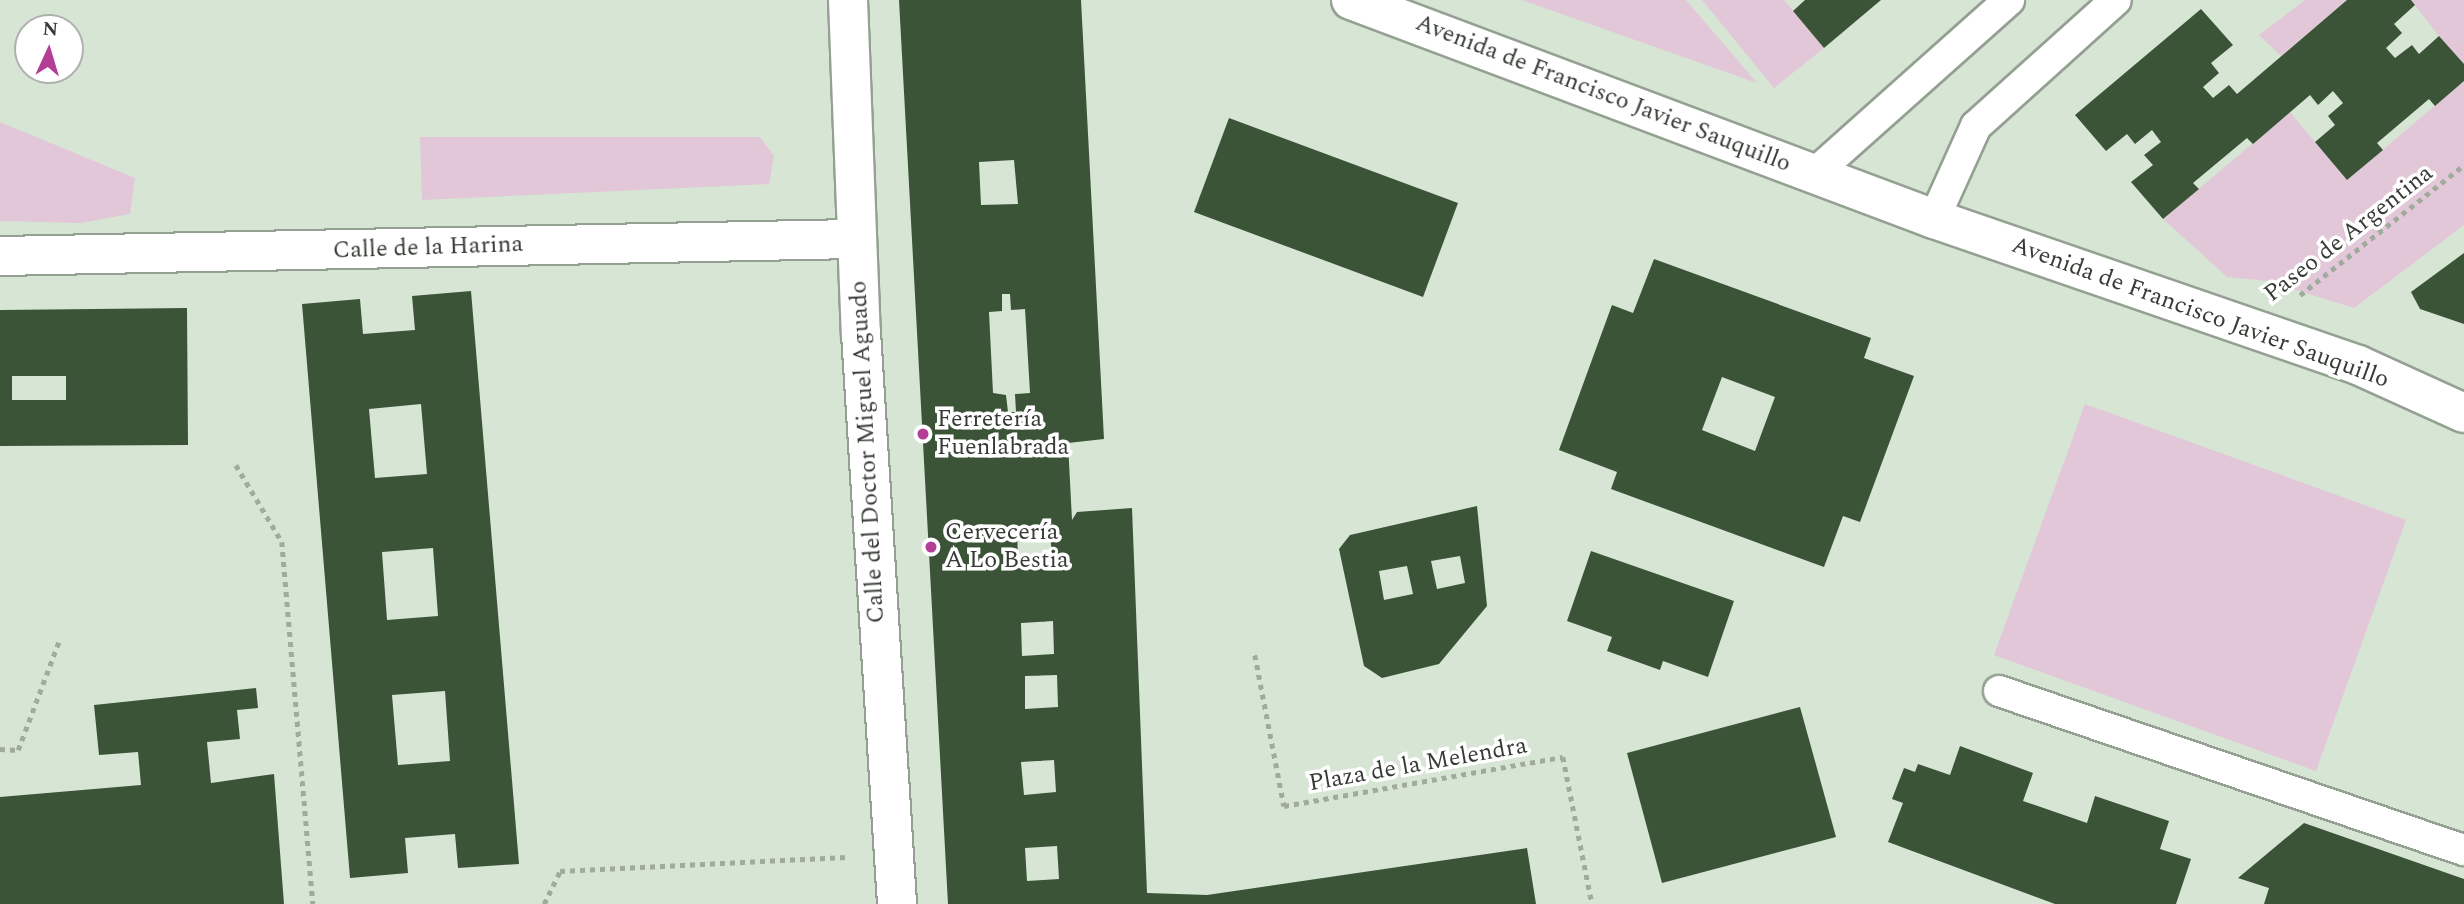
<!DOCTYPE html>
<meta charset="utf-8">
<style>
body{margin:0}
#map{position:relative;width:2464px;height:904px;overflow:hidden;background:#d7e5d5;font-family:Spectral,serif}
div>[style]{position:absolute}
.green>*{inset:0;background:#e2c7d8}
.building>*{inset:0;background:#3b5438}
.path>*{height:4.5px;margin-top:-2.25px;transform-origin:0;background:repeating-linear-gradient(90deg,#a0ab9e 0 5px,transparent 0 10px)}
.roads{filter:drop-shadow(2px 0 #94a192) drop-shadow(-2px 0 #94a192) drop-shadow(0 2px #94a192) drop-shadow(0 -2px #94a192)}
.lane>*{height:30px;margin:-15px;padding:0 15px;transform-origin:15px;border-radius:15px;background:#fff}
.street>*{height:38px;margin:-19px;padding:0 19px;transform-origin:19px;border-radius:19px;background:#fff}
.secondary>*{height:38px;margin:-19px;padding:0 19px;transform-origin:19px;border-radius:19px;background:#fff}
.dots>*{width:19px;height:19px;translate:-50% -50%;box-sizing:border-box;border:4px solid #fff;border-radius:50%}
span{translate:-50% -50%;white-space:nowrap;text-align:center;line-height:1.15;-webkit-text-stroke:7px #fff;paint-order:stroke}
.street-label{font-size:24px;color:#363c35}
.poi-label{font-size:24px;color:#363c35}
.left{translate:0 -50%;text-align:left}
.north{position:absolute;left:14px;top:14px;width:70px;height:70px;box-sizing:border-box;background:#fff;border:2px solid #afb1ae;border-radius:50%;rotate:4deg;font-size:19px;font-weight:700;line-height:28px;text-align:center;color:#363c35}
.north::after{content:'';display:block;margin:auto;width:24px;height:32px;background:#b43e95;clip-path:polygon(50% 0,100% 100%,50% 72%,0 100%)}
</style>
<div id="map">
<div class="green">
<div style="clip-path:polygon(1522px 0,1686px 0,1757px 83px)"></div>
<div style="clip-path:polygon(1702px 0,1784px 0,1824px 48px,1774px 88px)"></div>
<div style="clip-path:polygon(2305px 0,2347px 0,2281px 56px,2259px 35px)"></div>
<div style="clip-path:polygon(2411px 0,2464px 0,2464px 64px,2439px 36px)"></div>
<div style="clip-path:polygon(2464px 81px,2464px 225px,2354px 308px,2267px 281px,2227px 277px,2163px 219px,2290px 112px,2347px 180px)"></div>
<div style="clip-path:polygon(0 122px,135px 178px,130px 214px,81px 223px,0 221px)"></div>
<div style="clip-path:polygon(420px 137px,760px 137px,774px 156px,769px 184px,422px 200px)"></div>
<div style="clip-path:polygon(2085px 404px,2406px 520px,2316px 771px,1994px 655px)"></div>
</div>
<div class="building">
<div style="clip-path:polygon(evenodd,899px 0,1081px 0,1104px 439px,1068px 443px,1072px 520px,1077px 512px,1132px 508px,1147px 893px,1207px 895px,1527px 848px,1536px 904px,948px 904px,899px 0,1014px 160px,1018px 204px,981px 205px,979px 162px,1014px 160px,899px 0,1002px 294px,1010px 294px,1011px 310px,1025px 309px,1030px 393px,1015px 394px,1016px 412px,1008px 412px,1006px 395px,993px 393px,989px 312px,1002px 311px,1002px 294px,899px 0,1049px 524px,1052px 555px,1018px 559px,1017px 530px,1049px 524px,899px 0,1053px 621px,1054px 654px,1022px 656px,1021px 623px,1053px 621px,899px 0,1057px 675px,1058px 707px,1025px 709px,1025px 676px,1057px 675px,899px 0,1054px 760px,1056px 792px,1024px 795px,1021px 762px,1054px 760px,899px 0,1057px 846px,1059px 879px,1027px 881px,1025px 848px,1057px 846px)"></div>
<div style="clip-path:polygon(1805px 0,1881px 0,1824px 48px,1793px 11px)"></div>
<div style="clip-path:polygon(2347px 0,2411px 0,2415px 5px,2394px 24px,2402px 33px,2386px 48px,2395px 58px,2412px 45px,2419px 54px,2439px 36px,2464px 64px,2464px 81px,2435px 106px,2429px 99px,2377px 143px,2383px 150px,2347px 180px,2315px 142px,2335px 125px,2328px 116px,2343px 103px,2333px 91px,2318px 105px,2310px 95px,2253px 144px,2247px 138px,2193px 183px,2199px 189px,2163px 219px,2131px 182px,2153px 165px,2144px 155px,2161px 142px,2152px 130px,2135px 144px,2127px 134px,2106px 151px,2075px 115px,2201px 9px,2233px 45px,2211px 63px,2219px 73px,2203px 87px,2213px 98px,2229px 85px,2237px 94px)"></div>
<div style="clip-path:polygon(1229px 118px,1458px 203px,1423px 297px,1194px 212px)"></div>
<div style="clip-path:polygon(2464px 253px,2464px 324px,2420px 309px,2411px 292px)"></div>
<div style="clip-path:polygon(evenodd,1654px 259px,1871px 338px,1864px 358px,1914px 376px,1860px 522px,1843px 516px,1824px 567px,1611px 489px,1617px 472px,1559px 450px,1612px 305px,1633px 313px,1654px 259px,1722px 377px,1775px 397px,1755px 451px,1702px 430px,1722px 377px)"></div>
<div style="clip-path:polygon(evenodd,471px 291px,519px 864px,458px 868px,455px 834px,405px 838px,408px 873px,350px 878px,302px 304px,360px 299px,363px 334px,415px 330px,412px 296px,471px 291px,421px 404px,427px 474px,375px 478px,369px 409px,421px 404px,471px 291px,433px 548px,438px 616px,387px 620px,382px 552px,433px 548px,471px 291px,445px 691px,450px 761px,398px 765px,392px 695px,445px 691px)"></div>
<div style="clip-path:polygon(evenodd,187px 308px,188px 445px,0 446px,0 310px,187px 308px,12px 376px,66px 376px,66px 400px,12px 400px,12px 376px)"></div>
<div style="clip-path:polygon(evenodd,1477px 506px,1487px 606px,1439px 664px,1382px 678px,1364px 666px,1339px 549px,1350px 535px,1477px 506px,1460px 556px,1465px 583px,1437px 589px,1431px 561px,1460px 556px,1477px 506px,1407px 566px,1413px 594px,1384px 600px,1379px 571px,1407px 566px)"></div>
<div style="clip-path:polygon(1591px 551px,1734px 601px,1708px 677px,1663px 661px,1660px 670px,1607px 651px,1612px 637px,1567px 621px)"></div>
<div style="clip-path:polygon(256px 688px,258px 708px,237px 710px,240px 739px,207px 742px,211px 783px,274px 774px,284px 904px,0 904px,0 797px,141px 785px,138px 752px,99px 755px,94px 705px)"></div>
<div style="clip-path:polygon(1800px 707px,1836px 837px,1662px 883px,1627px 753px)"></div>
<div style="clip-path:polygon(1960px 746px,2033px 773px,2023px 801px,2087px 823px,2095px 796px,2169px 821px,2160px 849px,2191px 859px,2176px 904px,2055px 904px,1888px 842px,1903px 803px,1892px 799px,1904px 768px,1915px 772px,1918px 764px,1950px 775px)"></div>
<div style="clip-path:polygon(2304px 823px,2464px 879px,2464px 904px,2264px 904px,2269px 888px,2238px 878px)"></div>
</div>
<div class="path">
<div style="left:2300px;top:295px;width:209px;rotate:-38.4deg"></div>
<div style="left:236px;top:465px;width:90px;rotate:59.1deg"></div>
<div style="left:282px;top:542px;width:363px;rotate:85.1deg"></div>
<div style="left:1255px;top:655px;width:154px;rotate:79.1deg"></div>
<div style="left:1284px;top:806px;width:283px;rotate:-10deg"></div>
<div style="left:1563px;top:757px;width:150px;rotate:78.8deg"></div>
<div style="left:0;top:749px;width:18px;rotate:3deg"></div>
<div style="left:18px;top:750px;width:120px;rotate:-69.4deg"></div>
<div style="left:544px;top:904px;width:37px;rotate:-64deg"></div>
<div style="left:560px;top:871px;width:287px;rotate:-2.8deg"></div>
</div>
<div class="roads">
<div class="lane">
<div style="left:1815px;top:173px;width:260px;rotate:-41.7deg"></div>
<div style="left:1934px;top:219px;width:102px;rotate:-65.7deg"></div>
<div style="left:1976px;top:126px;width:188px;rotate:-42deg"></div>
<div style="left:1999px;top:691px;width:491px;rotate:18.9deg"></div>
</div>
<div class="street">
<div style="left:848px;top:0;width:333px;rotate:87.8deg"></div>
<div style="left:861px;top:333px;width:572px;rotate:86.39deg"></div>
<div style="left:0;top:256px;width:857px;rotate:-1.14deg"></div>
</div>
<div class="secondary">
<div style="left:1351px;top:0;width:623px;rotate:20.59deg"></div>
<div style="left:1934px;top:219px;width:448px;rotate:19deg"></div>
<div style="left:2358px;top:365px;width:116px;rotate:24.4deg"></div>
</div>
</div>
<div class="dots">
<div style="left:923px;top:434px;background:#b43e95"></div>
<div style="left:931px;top:547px;background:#b43e95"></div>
</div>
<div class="street-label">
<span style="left:1603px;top:94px;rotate:21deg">Avenida de Francisco Javier Sauquillo</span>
<span style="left:2349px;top:234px;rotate:-38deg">Paseo de Argentina</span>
<span style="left:428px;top:248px;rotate:-2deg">Calle de la Harina</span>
<span style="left:2200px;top:313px;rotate:20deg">Avenida de Francisco Javier Sauquillo</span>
<span style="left:868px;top:452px;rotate:-93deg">Calle del Doctor Miguel Aguado</span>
<span style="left:1418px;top:765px;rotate:-10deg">Plaza de la Melendra</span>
</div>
<div class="poi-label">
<span class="left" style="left:937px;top:434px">Ferretería<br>Fuenlabrada</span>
<span class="left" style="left:945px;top:547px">Cervecería<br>A Lo Bestia</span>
</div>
<div class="north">N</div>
</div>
